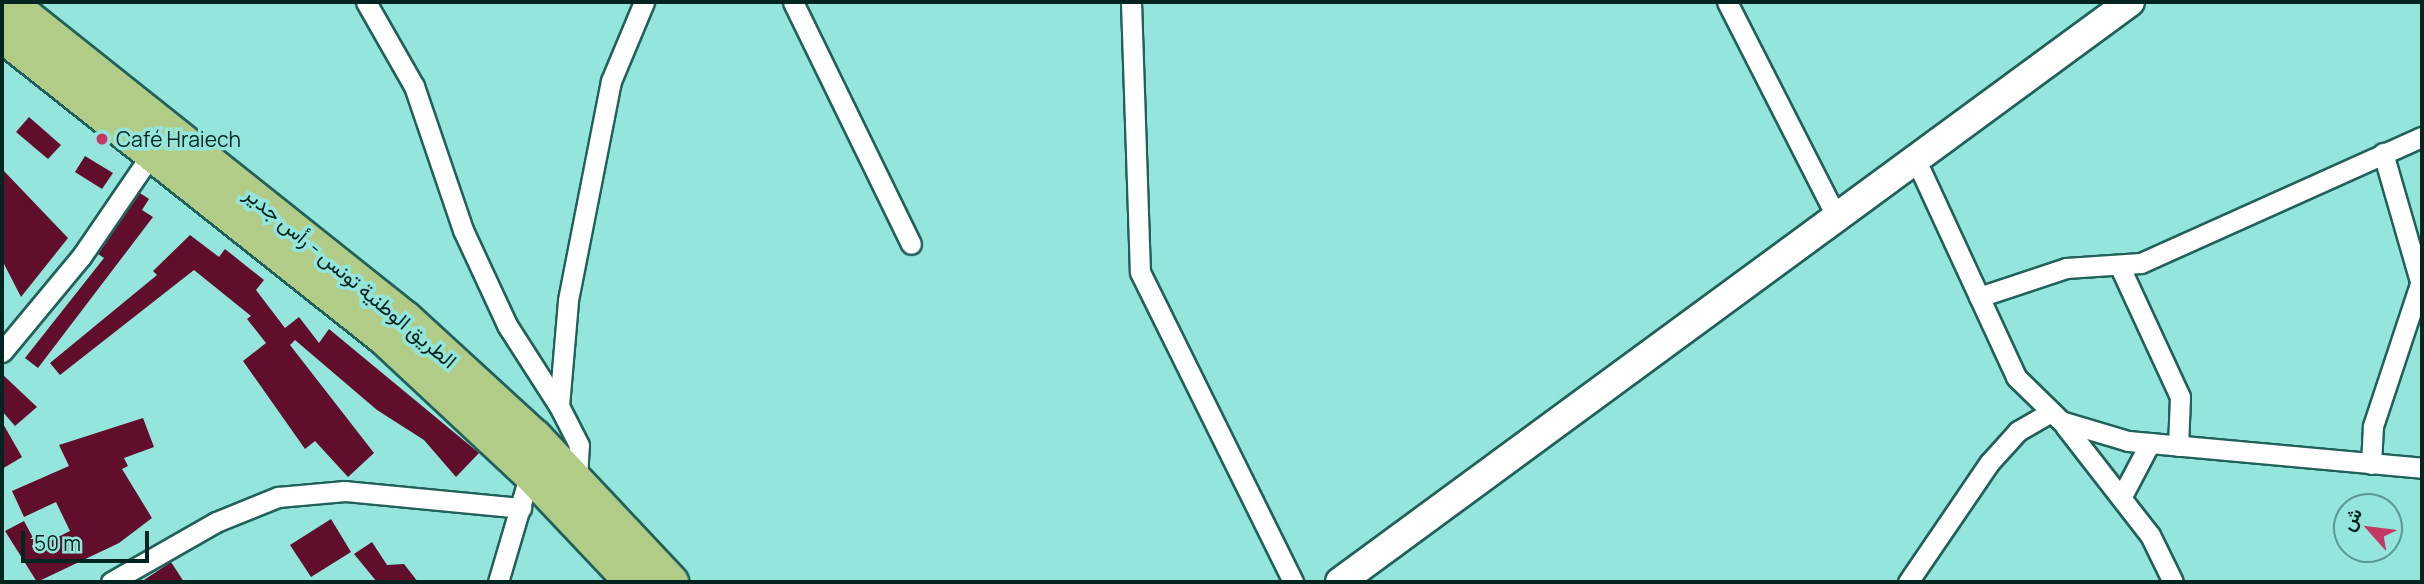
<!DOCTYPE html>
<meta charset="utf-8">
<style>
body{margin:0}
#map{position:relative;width:2424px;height:584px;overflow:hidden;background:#94e5db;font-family:Manrope,Vazirmatn,sans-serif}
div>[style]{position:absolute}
.building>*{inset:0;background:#610e2c}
.roads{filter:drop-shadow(2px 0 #21615a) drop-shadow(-2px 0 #21615a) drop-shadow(0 2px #21615a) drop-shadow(0 -2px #21615a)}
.street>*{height:19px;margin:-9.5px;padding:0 9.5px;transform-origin:9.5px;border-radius:9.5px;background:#fff}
.secondary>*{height:28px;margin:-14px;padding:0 14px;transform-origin:14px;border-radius:14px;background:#fff}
.highway>*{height:35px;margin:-17.5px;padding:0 17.5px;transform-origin:17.5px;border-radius:17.5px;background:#b1cc87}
.dots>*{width:19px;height:19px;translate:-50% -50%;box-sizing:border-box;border:4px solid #94e5db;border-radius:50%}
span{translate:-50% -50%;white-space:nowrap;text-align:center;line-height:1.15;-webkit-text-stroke:7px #94e5db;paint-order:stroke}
.poi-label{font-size:21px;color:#002420}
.left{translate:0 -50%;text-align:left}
.street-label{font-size:21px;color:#002420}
.frame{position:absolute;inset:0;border:4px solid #002420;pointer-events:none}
.north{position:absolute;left:2333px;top:493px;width:70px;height:70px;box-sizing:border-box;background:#94e5db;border:2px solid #599890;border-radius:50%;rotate:298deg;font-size:19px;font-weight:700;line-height:28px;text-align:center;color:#002420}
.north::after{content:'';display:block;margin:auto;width:24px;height:32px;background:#c53765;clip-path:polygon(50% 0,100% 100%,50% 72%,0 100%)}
.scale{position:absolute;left:21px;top:531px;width:128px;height:32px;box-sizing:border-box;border:4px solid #002420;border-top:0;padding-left:9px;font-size:21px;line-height:24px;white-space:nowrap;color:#002420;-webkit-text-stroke:5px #94e5db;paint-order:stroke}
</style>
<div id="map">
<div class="building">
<div style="clip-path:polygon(29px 117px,61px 145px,48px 159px,16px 132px)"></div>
<div style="clip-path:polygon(85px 156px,113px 173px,102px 189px,75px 172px)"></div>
<div style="clip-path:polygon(2px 169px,68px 238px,21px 297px,2px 260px)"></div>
<div style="clip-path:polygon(140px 193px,149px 199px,142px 210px,153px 217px,38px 368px,25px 358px,104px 258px,98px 254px)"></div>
<div style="clip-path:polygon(190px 235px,219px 257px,225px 249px,264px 280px,256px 290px,285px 328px,299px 317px,319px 343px,329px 329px,479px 453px,456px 477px,424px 440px,377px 410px,295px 340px,290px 345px,374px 453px,348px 477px,315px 441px,305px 449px,243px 361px,266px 343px,247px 319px,251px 316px,194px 270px,60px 375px,50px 363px,157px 275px,153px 271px)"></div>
<div style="clip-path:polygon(2px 374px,37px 407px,15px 426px,2px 411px)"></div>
<div style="clip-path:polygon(143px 418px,154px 447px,124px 458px,128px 466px,122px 469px,152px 518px,119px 543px,37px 582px,5px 531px,24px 521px,38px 547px,70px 531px,56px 502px,24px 517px,12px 491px,69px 466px,59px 445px)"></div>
<div style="clip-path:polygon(2px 422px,22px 457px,2px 469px)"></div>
<div style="clip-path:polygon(331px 519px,351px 552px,311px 577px,290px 545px)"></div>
<div style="clip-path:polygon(372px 542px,387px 565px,404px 564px,418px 582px,377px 582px,354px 554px)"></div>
<div style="clip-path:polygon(171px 562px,184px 582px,141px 582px)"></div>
</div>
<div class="roads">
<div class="street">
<div style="left:366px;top:2px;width:97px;rotate:60.3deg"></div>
<div style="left:414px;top:86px;width:152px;rotate:71.2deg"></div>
<div style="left:463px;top:230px;width:105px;rotate:65.1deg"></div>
<div style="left:507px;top:325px;width:96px;rotate:57.3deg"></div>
<div style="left:793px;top:2px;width:269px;rotate:64deg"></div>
<div style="left:1131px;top:2px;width:270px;rotate:88.1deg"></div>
<div style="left:1140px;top:272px;width:346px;rotate:63.7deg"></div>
<div style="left:1727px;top:2px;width:238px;rotate:63deg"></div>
<div style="left:2383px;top:153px;width:130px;rotate:73.9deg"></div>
<div style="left:1915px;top:158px;width:241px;rotate:65.2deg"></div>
<div style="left:2016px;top:377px;width:63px;rotate:44.4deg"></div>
<div style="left:2061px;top:421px;width:70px;rotate:16.6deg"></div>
<div style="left:2128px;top:441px;width:295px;rotate:5.2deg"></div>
<div style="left:2120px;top:267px;width:143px;rotate:65.2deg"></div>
<div style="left:2180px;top:397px;width:49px;rotate:92.3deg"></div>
<div style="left:1979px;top:297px;width:92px;rotate:-18.4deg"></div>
<div style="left:2066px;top:268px;width:75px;rotate:-3.8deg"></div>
<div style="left:2141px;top:263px;width:308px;rotate:-24.2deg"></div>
<div style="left:2px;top:352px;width:124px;rotate:-50.3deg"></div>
<div style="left:81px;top:257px;width:135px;rotate:-55.6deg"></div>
<div style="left:2065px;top:426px;width:138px;rotate:52.1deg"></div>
<div style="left:2150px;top:535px;width:52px;rotate:63.9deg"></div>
<div style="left:2371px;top:464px;width:38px;rotate:-87deg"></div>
<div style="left:2373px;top:426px;width:156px;rotate:-71.7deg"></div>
<div style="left:577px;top:480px;width:35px;rotate:-87deg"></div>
<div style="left:579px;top:445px;width:44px;rotate:-117.1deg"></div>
<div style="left:559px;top:406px;width:106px;rotate:-85.1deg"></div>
<div style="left:568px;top:300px;width:223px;rotate:-78.9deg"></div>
<div style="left:611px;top:81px;width:86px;rotate:-67.3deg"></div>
<div style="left:2122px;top:496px;width:60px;rotate:-62.2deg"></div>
<div style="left:111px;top:582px;width:121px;rotate:-29.7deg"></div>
<div style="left:216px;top:522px;width:67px;rotate:-22deg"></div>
<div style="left:278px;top:497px;width:67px;rotate:-5.1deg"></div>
<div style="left:345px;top:491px;width:177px;rotate:5.5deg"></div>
<div style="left:498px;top:582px;width:114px;rotate:-73.6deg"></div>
<div style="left:1908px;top:582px;width:145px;rotate:-55.7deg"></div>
<div style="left:1990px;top:462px;width:42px;rotate:-47.9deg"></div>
<div style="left:2018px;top:431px;width:36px;rotate:-30deg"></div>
</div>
<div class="secondary">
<div style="left:1340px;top:582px;width:980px;rotate:-36.29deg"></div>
</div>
<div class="highway">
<div style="left:7px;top:2px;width:509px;rotate:38.54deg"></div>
<div style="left:405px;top:319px;width:175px;rotate:42.5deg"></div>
<div style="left:534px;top:437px;width:199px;rotate:46.8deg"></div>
<div style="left:2px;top:34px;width:485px;rotate:38.4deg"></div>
<div style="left:382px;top:335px;width:202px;rotate:43deg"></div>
<div style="left:530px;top:473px;width:150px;rotate:46.6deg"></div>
</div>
</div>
<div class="dots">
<div style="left:102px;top:139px;background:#c53765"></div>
</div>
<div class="poi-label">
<span class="left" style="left:116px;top:139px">Café Hraiech</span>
</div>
<div class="street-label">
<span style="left:351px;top:277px;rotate:40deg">الطريق الوطنية تونس - رأس جدير</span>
</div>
<div class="frame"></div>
<div class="north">ش</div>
<div class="scale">50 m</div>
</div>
